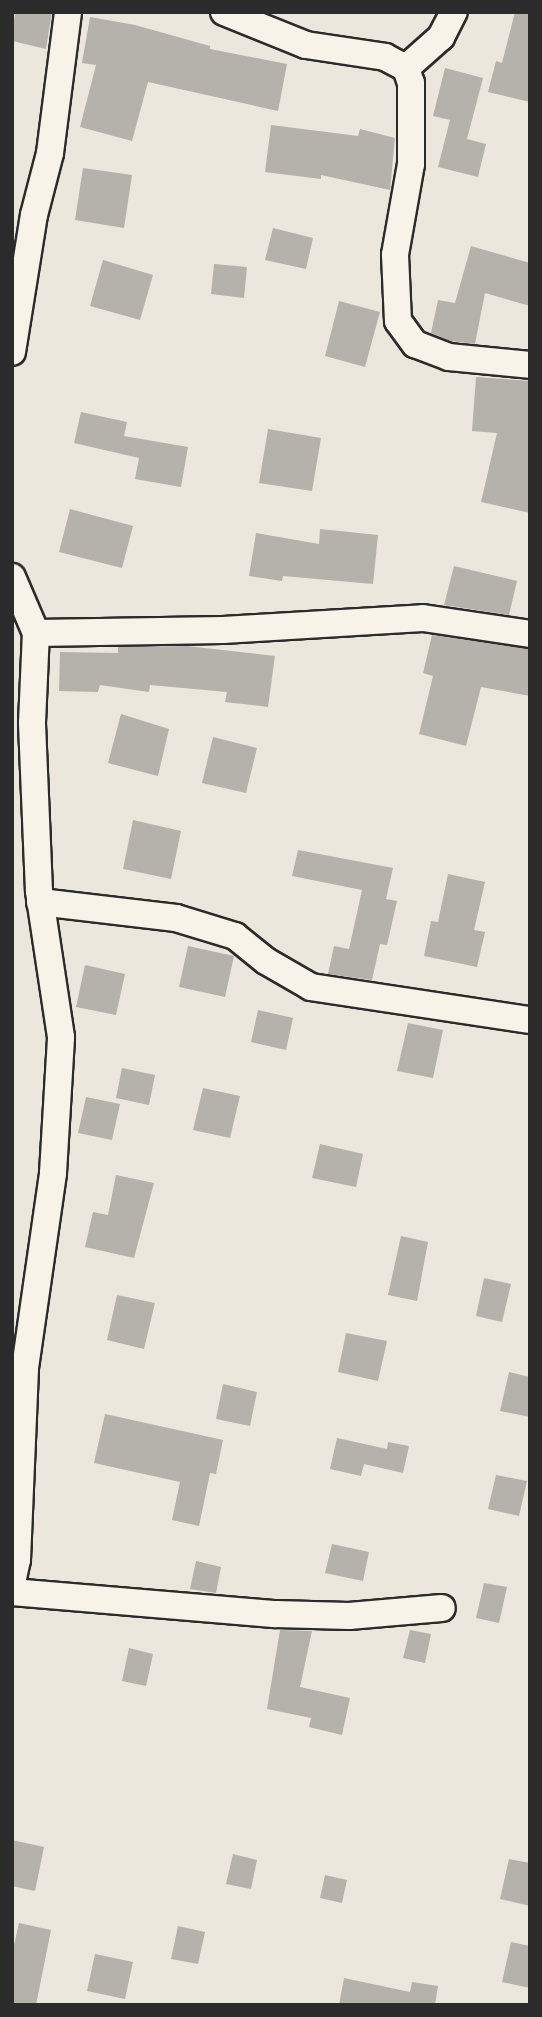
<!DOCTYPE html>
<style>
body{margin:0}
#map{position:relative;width:542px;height:2017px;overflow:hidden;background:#ebe7dd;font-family:Sriracha,sans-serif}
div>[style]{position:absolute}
.building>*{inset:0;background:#b5b2ab}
.roads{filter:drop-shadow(2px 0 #2b2b2b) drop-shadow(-2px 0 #2b2b2b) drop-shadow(0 2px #2b2b2b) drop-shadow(0 -2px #2b2b2b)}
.minor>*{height:26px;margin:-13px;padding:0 13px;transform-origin:13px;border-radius:13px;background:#f7f3e8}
span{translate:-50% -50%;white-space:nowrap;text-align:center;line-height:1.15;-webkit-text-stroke:5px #f7f3e8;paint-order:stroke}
.frame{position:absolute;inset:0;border:14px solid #2b2b2b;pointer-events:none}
</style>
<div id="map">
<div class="building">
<div style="clip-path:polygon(15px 12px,52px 12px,46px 49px,12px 41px)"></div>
<div style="clip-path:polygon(515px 12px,530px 12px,530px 102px,488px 92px,496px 61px,502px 63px)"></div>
<div style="clip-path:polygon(90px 17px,135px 25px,210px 46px,210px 49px,287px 64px,278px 111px,148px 82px,132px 141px,80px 127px,96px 65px,82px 63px)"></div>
<div style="clip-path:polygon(445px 68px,483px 78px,467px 139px,486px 144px,478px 177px,438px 167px,450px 120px,433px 116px)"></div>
<div style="clip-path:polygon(271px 125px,358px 136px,360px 129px,395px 138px,390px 190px,321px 175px,321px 179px,265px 172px)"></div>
<div style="clip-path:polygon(83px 168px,132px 175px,124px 228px,75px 220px)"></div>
<div style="clip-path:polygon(273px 228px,313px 238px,306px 269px,265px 260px)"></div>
<div style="clip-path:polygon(471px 246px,530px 263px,530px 306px,485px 293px,475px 344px,451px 341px,431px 333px,438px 300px,455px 303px)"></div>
<div style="clip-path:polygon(103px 260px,153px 275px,140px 320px,90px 306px)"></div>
<div style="clip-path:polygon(214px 264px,247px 267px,244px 298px,211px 294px)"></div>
<div style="clip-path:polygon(339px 301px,380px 312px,365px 367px,325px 356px)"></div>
<div style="clip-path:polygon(476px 377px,530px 381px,530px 513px,481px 502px,497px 433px,472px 431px)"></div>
<div style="clip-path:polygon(81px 412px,127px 422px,124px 436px,188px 447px,181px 487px,135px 479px,139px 458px,74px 443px)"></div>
<div style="clip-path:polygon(268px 429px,321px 438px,312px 491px,259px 483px)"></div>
<div style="clip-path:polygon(70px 509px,133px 526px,122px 568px,59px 552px)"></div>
<div style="clip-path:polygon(320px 529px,378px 535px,373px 584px,283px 576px,282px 581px,249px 576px,256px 533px,319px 544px)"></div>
<div style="clip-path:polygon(454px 566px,517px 581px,509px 615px,444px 605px)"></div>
<div style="clip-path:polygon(432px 635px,530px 649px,530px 696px,481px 687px,466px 746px,419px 734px,433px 676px,423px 673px)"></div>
<div style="clip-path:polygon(187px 646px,275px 656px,268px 707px,225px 702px,227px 692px,150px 685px,149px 692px,100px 685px,98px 692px,59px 691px,60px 652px,118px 653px,118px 647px)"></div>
<div style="clip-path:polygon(121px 714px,169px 729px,158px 776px,108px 763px)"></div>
<div style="clip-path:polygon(213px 737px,257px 748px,246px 793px,202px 783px)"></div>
<div style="clip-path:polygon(133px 820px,181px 831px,171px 879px,123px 869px)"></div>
<div style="clip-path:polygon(298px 850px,393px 868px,386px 899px,397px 901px,387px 945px,380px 944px,372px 980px,328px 974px,334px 946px,349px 949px,362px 890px,292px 876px)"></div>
<div style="clip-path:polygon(448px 874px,485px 882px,474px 930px,485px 932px,477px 967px,424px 956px,431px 921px,438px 922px)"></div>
<div style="clip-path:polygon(188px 946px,234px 956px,225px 997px,179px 987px)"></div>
<div style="clip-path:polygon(85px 965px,125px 974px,116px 1015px,76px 1007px)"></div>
<div style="clip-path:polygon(258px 1010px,293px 1018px,286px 1050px,251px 1042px)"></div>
<div style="clip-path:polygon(408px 1023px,443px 1030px,433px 1078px,397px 1071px)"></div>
<div style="clip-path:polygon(122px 1068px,155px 1075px,149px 1105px,116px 1098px)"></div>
<div style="clip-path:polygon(203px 1088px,240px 1096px,230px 1138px,193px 1130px)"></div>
<div style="clip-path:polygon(86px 1097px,120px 1104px,112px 1140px,78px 1133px)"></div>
<div style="clip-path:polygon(320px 1144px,363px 1154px,356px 1187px,312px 1178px)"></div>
<div style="clip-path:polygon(116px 1175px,154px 1183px,134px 1258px,85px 1247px,93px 1212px,108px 1215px)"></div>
<div style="clip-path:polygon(401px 1236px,428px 1242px,417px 1301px,388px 1295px)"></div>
<div style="clip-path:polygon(484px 1278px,511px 1284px,502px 1322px,476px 1316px)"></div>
<div style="clip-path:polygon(117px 1295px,155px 1303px,144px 1349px,107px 1340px)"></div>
<div style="clip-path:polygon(346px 1333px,387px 1341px,378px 1381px,338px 1372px)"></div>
<div style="clip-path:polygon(509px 1372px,530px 1377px,530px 1417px,500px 1411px)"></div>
<div style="clip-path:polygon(223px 1384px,257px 1392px,250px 1426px,216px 1419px)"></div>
<div style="clip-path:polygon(105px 1414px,223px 1440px,216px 1474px,210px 1473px,199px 1526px,172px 1520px,180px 1482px,94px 1463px)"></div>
<div style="clip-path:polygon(337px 1438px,387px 1449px,388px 1442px,409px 1446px,403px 1473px,364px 1464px,361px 1476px,330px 1469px)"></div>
<div style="clip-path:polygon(496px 1475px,527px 1481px,519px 1516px,488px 1509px)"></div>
<div style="clip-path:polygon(332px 1544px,369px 1552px,363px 1581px,325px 1573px)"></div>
<div style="clip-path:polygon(196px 1561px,221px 1567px,216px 1593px,190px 1589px)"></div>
<div style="clip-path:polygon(484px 1583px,507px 1587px,499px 1623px,476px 1618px)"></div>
<div style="clip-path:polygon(280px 1630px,312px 1631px,300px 1687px,350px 1698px,342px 1735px,309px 1727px,311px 1718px,267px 1709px)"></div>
<div style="clip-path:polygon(410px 1630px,431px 1634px,425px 1663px,403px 1658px)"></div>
<div style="clip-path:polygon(129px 1648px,153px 1654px,146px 1686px,122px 1681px)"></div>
<div style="clip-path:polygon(12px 1840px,44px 1847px,35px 1891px,12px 1886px)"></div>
<div style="clip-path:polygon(233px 1854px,257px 1860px,251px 1889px,226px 1884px)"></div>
<div style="clip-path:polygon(509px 1859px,530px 1863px,530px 1906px,500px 1899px)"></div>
<div style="clip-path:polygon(325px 1875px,347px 1880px,342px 1903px,320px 1898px)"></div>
<div style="clip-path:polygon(19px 1923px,51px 1930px,36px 2005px,12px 2005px,12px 1954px)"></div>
<div style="clip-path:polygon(178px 1926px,205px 1932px,198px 1964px,171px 1959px)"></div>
<div style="clip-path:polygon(511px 1942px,530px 1946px,530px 1988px,502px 1982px)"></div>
<div style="clip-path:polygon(95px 1954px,133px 1962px,125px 1999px,87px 1991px)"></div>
<div style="clip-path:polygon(344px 1978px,410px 1992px,412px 1982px,438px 1986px,435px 2005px,339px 2005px)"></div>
</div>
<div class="roads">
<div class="minor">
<div style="left:224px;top:12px;width:88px;rotate:21.9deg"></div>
<div style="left:306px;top:45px;width:80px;rotate:8.6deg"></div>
<div style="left:385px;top:57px;width:24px;rotate:28deg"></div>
<div style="left:406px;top:68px;width:47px;rotate:-41.5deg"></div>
<div style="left:441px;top:37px;width:28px;rotate:-63deg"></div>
<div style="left:406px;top:68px;width:16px;rotate:72deg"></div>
<div style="left:411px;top:83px;width:81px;rotate:90deg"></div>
<div style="left:411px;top:164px;width:92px;rotate:100deg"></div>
<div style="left:395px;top:255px;width:66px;rotate:87.4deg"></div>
<div style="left:398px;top:321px;width:29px;rotate:54deg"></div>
<div style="left:415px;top:344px;width:36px;rotate:21deg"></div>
<div style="left:449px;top:357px;width:81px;rotate:5.6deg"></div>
<div style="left:12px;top:352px;width:139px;rotate:-80.9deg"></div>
<div style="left:34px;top:215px;width:64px;rotate:-75.5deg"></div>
<div style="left:50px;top:153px;width:142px;rotate:-82.7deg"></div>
<div style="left:12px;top:577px;width:61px;rotate:66.8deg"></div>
<div style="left:40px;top:902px;width:137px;rotate:6.7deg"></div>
<div style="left:176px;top:918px;width:62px;rotate:17deg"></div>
<div style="left:235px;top:936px;width:40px;rotate:39deg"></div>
<div style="left:266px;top:961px;width:52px;rotate:30deg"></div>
<div style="left:311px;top:987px;width:221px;rotate:8.6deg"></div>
<div style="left:12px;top:1583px;width:24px;rotate:-78deg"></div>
<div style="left:17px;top:1560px;width:192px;rotate:-87.6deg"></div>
<div style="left:25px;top:1368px;width:197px;rotate:-81.8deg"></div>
<div style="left:53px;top:1173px;width:136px;rotate:-86.6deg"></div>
<div style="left:61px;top:1037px;width:148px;rotate:-98.6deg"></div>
<div style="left:39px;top:891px;width:168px;rotate:-92.4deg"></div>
<div style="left:32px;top:723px;width:90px;rotate:-87.5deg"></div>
<div style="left:36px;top:633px;width:187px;rotate:-0.9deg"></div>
<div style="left:223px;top:630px;width:200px;rotate:-3.4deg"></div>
<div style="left:423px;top:618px;width:108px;rotate:8.5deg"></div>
<div style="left:12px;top:1592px;width:265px;rotate:4.8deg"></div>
<div style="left:276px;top:1614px;width:73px;rotate:1.6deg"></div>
<div style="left:349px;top:1616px;width:93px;rotate:-4.9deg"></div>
</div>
</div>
<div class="frame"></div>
</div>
